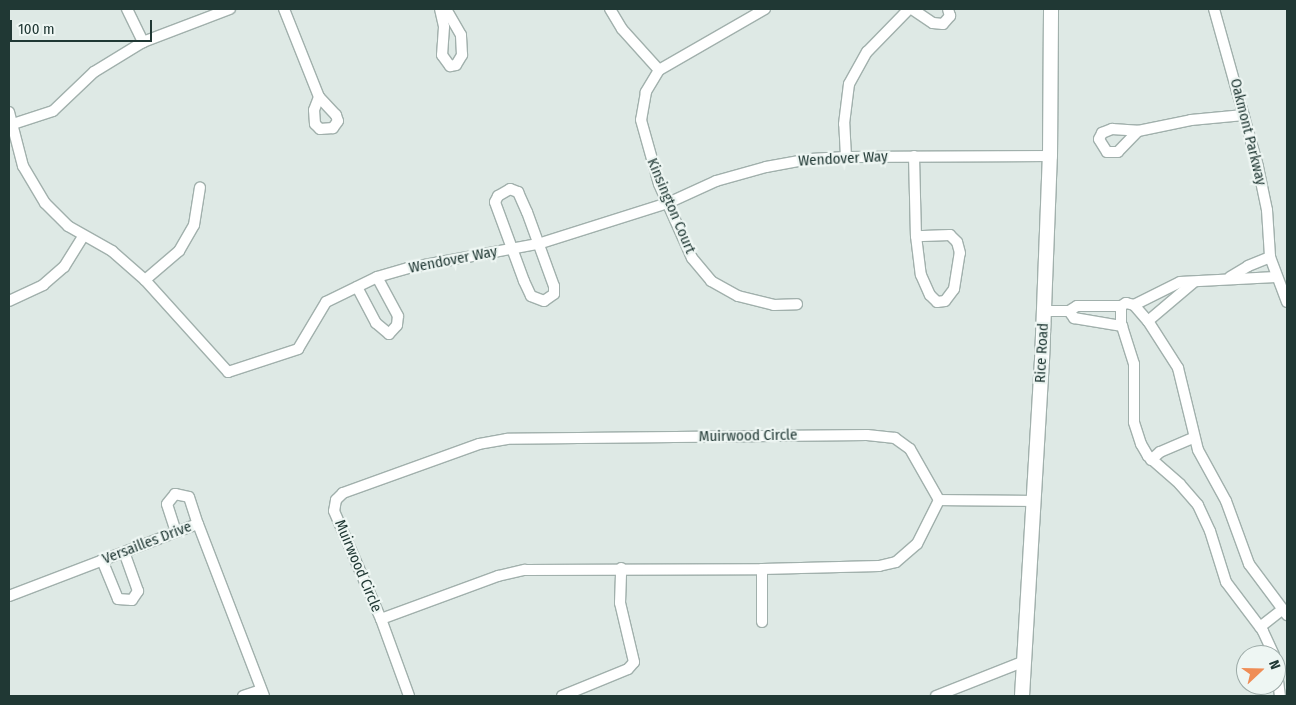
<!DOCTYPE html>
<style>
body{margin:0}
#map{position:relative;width:1296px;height:705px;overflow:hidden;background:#dee9e5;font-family:"Fira Sans Condensed",sans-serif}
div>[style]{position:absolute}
.roads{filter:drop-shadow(1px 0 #a1b0ac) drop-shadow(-1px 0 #a1b0ac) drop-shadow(0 1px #a1b0ac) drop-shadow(0 -1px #a1b0ac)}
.street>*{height:10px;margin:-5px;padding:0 5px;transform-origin:5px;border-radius:5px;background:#fff}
.secondary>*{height:14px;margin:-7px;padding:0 7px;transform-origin:7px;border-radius:7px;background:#fff}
span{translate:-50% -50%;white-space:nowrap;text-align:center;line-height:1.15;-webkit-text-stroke:4.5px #eef6f3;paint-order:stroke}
.street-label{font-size:15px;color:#203834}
.frame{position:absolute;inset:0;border:10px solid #203834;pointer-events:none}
.north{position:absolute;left:1236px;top:645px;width:50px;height:50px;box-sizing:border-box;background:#eef6f3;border:1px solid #9caaa7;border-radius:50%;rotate:69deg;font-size:14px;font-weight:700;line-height:20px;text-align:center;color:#203834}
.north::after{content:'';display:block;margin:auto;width:18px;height:22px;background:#ef8d56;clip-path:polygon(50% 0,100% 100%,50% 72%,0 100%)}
.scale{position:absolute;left:10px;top:20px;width:142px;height:22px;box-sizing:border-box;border:2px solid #203834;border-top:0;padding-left:6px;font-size:15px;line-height:18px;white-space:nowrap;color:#203834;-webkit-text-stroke:4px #eef6f3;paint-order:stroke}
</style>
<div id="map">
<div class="roads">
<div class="street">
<div style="left:127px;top:9px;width:37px;rotate:64deg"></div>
<div style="left:284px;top:9px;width:95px;rotate:68.3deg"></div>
<div style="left:319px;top:97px;width:25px;rotate:47deg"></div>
<div style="left:336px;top:115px;width:6px;rotate:72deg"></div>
<div style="left:338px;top:121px;width:9px;rotate:126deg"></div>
<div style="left:333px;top:128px;width:13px;rotate:176deg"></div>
<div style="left:320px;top:129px;width:7px;rotate:-135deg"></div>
<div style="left:315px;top:124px;width:14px;rotate:-94deg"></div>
<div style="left:314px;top:110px;width:14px;rotate:-69deg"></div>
<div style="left:440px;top:9px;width:18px;rotate:77deg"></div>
<div style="left:444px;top:27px;width:28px;rotate:94deg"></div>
<div style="left:442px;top:55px;width:14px;rotate:54deg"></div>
<div style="left:450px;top:66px;width:6px;rotate:-9deg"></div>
<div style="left:456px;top:65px;width:12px;rotate:-59deg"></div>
<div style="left:462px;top:55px;width:20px;rotate:-93deg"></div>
<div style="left:461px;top:35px;width:30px;rotate:-120deg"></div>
<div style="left:610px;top:9px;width:23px;rotate:59deg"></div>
<div style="left:622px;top:29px;width:55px;rotate:47.9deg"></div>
<div style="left:765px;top:9px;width:122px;rotate:150.1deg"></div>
<div style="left:659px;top:70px;width:26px;rotate:121deg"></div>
<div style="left:646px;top:92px;width:28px;rotate:100deg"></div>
<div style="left:641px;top:120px;width:66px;rotate:74.3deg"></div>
<div style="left:659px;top:184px;width:81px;rotate:66deg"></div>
<div style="left:692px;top:258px;width:30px;rotate:50deg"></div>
<div style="left:711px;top:281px;width:31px;rotate:29deg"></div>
<div style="left:738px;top:296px;width:37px;rotate:14deg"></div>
<div style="left:774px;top:305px;width:23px;rotate:-2deg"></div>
<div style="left:912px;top:9px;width:25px;rotate:34deg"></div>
<div style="left:933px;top:23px;width:10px;rotate:6deg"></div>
<div style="left:943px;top:24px;width:11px;rotate:-49deg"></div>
<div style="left:950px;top:16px;width:7px;rotate:-106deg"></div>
<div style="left:1214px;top:9px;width:164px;rotate:74.4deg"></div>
<div style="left:1258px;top:167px;width:44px;rotate:78.2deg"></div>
<div style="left:1267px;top:210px;width:47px;rotate:86.3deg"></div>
<div style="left:1270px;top:257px;width:48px;rotate:69.3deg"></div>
<div style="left:9px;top:112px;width:56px;rotate:75.5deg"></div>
<div style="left:23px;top:166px;width:43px;rotate:59.3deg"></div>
<div style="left:45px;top:203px;width:33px;rotate:45deg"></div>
<div style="left:68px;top:226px;width:51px;rotate:29.6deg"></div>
<div style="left:112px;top:251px;width:44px;rotate:41.3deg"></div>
<div style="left:145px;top:280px;width:124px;rotate:47.9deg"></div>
<div style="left:228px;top:372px;width:74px;rotate:-18.2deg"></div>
<div style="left:298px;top:349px;width:55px;rotate:-59.2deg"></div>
<div style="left:326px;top:302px;width:57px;rotate:-26.1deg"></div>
<div style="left:377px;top:277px;width:32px;rotate:-16deg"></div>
<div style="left:408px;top:268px;width:132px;rotate:-10.5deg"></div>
<div style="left:538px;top:244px;width:136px;rotate:-17.5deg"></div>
<div style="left:668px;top:203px;width:53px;rotate:-24.6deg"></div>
<div style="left:716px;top:181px;width:52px;rotate:-15.6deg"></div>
<div style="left:766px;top:167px;width:45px;rotate:-10.3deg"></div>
<div style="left:810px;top:159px;width:36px;rotate:-3deg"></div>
<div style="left:846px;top:157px;width:204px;rotate:-0.3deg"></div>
<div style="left:13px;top:124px;width:42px;rotate:-18deg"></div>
<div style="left:53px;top:111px;width:57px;rotate:-43.6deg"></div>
<div style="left:94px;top:72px;width:57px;rotate:-31.5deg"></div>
<div style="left:143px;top:42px;width:93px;rotate:-20.8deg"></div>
<div style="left:1138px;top:131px;width:29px;rotate:134deg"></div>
<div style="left:1118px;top:152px;width:11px;rotate:180deg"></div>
<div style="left:1107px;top:152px;width:15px;rotate:-122deg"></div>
<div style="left:1099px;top:139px;width:7px;rotate:-63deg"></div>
<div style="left:1102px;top:133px;width:11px;rotate:-22deg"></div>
<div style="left:1112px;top:129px;width:26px;rotate:4deg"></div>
<div style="left:1138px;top:131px;width:54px;rotate:-11.7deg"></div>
<div style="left:1191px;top:120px;width:53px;rotate:-5.4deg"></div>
<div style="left:914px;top:156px;width:80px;rotate:88.6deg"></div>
<div style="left:916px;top:236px;width:39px;rotate:83deg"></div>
<div style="left:921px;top:275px;width:22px;rotate:66deg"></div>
<div style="left:930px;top:295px;width:10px;rotate:45deg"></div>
<div style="left:937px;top:302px;width:8px;rotate:-7deg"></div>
<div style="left:945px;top:301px;width:15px;rotate:-53deg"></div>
<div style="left:954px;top:289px;width:36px;rotate:-81deg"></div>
<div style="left:960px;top:253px;width:11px;rotate:-105deg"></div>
<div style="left:957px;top:242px;width:10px;rotate:-135deg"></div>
<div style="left:950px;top:235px;width:34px;rotate:178deg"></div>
<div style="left:846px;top:157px;width:33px;rotate:-93deg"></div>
<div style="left:844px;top:124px;width:40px;rotate:-82.9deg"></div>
<div style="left:849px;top:84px;width:37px;rotate:-61deg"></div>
<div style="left:867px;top:52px;width:60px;rotate:-45.7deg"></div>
<div style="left:510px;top:189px;width:9px;rotate:21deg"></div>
<div style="left:518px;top:192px;width:22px;rotate:66deg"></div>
<div style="left:527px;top:212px;width:79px;rotate:70deg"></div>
<div style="left:554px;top:286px;width:8px;rotate:90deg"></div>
<div style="left:554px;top:294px;width:12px;rotate:145deg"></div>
<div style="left:544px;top:301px;width:14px;rotate:-159deg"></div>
<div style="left:531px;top:296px;width:17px;rotate:-115deg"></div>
<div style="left:524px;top:281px;width:84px;rotate:-110.2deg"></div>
<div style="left:495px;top:202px;width:7px;rotate:-63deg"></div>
<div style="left:498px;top:196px;width:14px;rotate:-30deg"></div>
<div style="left:1230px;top:277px;width:21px;rotate:-31deg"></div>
<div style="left:1248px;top:266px;width:24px;rotate:-22deg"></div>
<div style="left:145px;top:280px;width:45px;rotate:-40.5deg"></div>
<div style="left:179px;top:251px;width:30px;rotate:-60deg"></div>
<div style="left:194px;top:225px;width:38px;rotate:-81deg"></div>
<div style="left:357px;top:287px;width:41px;rotate:62.2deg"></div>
<div style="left:376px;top:323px;width:17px;rotate:40deg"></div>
<div style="left:389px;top:334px;width:12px;rotate:-48deg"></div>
<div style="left:397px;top:325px;width:9px;rotate:-84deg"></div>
<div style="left:398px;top:316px;width:44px;rotate:-118.3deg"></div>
<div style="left:9px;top:301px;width:38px;rotate:-25deg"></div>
<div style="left:43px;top:285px;width:28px;rotate:-41deg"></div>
<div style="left:64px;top:267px;width:36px;rotate:-58deg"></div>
<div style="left:1134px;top:305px;width:51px;rotate:-26.6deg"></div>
<div style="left:1180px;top:282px;width:96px;rotate:-3deg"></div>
<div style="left:1045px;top:311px;width:24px"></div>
<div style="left:1069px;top:311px;width:9px;rotate:-32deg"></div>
<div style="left:1077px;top:306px;width:44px"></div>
<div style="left:1069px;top:311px;width:9px;rotate:54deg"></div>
<div style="left:1074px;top:318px;width:49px;rotate:9.5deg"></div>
<div style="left:1148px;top:321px;width:60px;rotate:-40.3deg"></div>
<div style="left:1151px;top:460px;width:12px;rotate:-42deg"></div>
<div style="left:1160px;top:452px;width:36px;rotate:-23deg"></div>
<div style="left:939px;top:500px;width:94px;rotate:0.6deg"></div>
<div style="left:176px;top:532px;width:29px;rotate:-108deg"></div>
<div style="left:167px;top:504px;width:13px;rotate:-51deg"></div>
<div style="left:175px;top:494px;width:14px;rotate:12deg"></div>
<div style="left:189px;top:497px;width:28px;rotate:72deg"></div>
<div style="left:102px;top:560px;width:42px;rotate:67.7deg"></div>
<div style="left:118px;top:599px;width:14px;rotate:4deg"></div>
<div style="left:132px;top:600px;width:11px;rotate:-56deg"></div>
<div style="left:138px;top:591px;width:41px;rotate:-109.7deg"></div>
<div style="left:762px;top:569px;width:53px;rotate:90deg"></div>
<div style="left:9px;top:596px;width:202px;rotate:-20.9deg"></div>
<div style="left:198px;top:524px;width:184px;rotate:69deg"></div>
<div style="left:381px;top:619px;width:125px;rotate:-20.2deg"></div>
<div style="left:498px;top:576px;width:28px;rotate:-13deg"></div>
<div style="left:525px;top:570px;width:237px;rotate:-0.2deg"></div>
<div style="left:762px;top:569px;width:117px;rotate:-1.5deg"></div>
<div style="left:879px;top:566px;width:17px;rotate:-13deg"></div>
<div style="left:896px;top:562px;width:28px;rotate:-41deg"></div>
<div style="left:917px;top:544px;width:49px;rotate:-63.4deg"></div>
<div style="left:939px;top:500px;width:59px;rotate:-119.6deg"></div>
<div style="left:910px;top:449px;width:19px;rotate:-144deg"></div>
<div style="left:895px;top:438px;width:28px;rotate:-174deg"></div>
<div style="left:867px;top:435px;width:360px;rotate:179.4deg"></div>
<div style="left:507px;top:439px;width:28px;rotate:170deg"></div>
<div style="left:479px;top:444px;width:145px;rotate:160.2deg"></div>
<div style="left:343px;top:493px;width:10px;rotate:135deg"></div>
<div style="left:336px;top:500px;width:11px;rotate:100deg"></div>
<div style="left:334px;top:511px;width:118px;rotate:66.5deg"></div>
<div style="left:381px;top:619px;width:82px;rotate:70deg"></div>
<div style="left:1260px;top:627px;width:29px;rotate:-38deg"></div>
<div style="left:1274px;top:655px;width:26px;rotate:-115deg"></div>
<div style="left:1263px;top:631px;width:61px;rotate:-127.1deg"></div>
<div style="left:1226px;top:582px;width:53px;rotate:-107.4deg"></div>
<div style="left:1210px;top:531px;width:29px;rotate:-115deg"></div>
<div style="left:1198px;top:505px;width:28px;rotate:-131deg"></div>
<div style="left:1180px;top:484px;width:43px;rotate:-138.8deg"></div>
<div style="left:1148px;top:456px;width:14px;rotate:-120deg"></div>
<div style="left:1141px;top:444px;width:23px;rotate:-108deg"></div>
<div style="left:1134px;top:422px;width:58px;rotate:-90deg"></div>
<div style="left:1134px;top:364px;width:43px;rotate:-107.6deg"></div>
<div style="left:1121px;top:323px;width:17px;rotate:-90deg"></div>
<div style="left:1121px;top:306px;width:6px;rotate:-31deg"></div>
<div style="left:1126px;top:303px;width:8px;rotate:14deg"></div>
<div style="left:1134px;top:305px;width:21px;rotate:49deg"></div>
<div style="left:1148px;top:321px;width:56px;rotate:57.4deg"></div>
<div style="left:1178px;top:368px;width:84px;rotate:76.3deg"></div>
<div style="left:1198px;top:450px;width:58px;rotate:61.2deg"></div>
<div style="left:1226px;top:501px;width:67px;rotate:69.9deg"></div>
<div style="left:1249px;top:564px;width:64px;rotate:53.3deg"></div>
<div style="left:1276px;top:664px;width:32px;rotate:83deg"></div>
<div style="left:243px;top:696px;width:19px;rotate:-18deg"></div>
<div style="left:562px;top:696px;width:71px;rotate:-22.2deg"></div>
<div style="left:628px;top:669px;width:9px;rotate:-49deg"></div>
<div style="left:634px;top:662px;width:61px;rotate:-103.3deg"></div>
<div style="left:620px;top:603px;width:35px;rotate:-88deg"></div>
<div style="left:936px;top:696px;width:96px;rotate:-21.5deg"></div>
</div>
<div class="secondary">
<div style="left:1022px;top:696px;width:336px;rotate:-86.6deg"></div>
<div style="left:1042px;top:361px;width:205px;rotate:-87.8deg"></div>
<div style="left:1050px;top:156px;width:147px;rotate:-89.6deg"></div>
</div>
</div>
<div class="street-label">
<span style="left:1248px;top:132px;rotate:76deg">Oakmont Parkway</span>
<span style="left:843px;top:159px;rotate:-3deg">Wendover Way</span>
<span style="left:671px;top:206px;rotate:67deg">Kinsington Court</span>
<span style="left:453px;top:260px;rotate:-11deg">Wendover Way</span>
<span style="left:1042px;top:353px;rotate:-87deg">Rice Road</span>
<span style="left:748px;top:436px;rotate:-1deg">Muirwood Circle</span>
<span style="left:147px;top:543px;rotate:-21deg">Versailles Drive</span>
<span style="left:358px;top:566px;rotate:67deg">Muirwood Circle</span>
</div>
<div class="frame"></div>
<div class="north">N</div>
<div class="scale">100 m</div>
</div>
